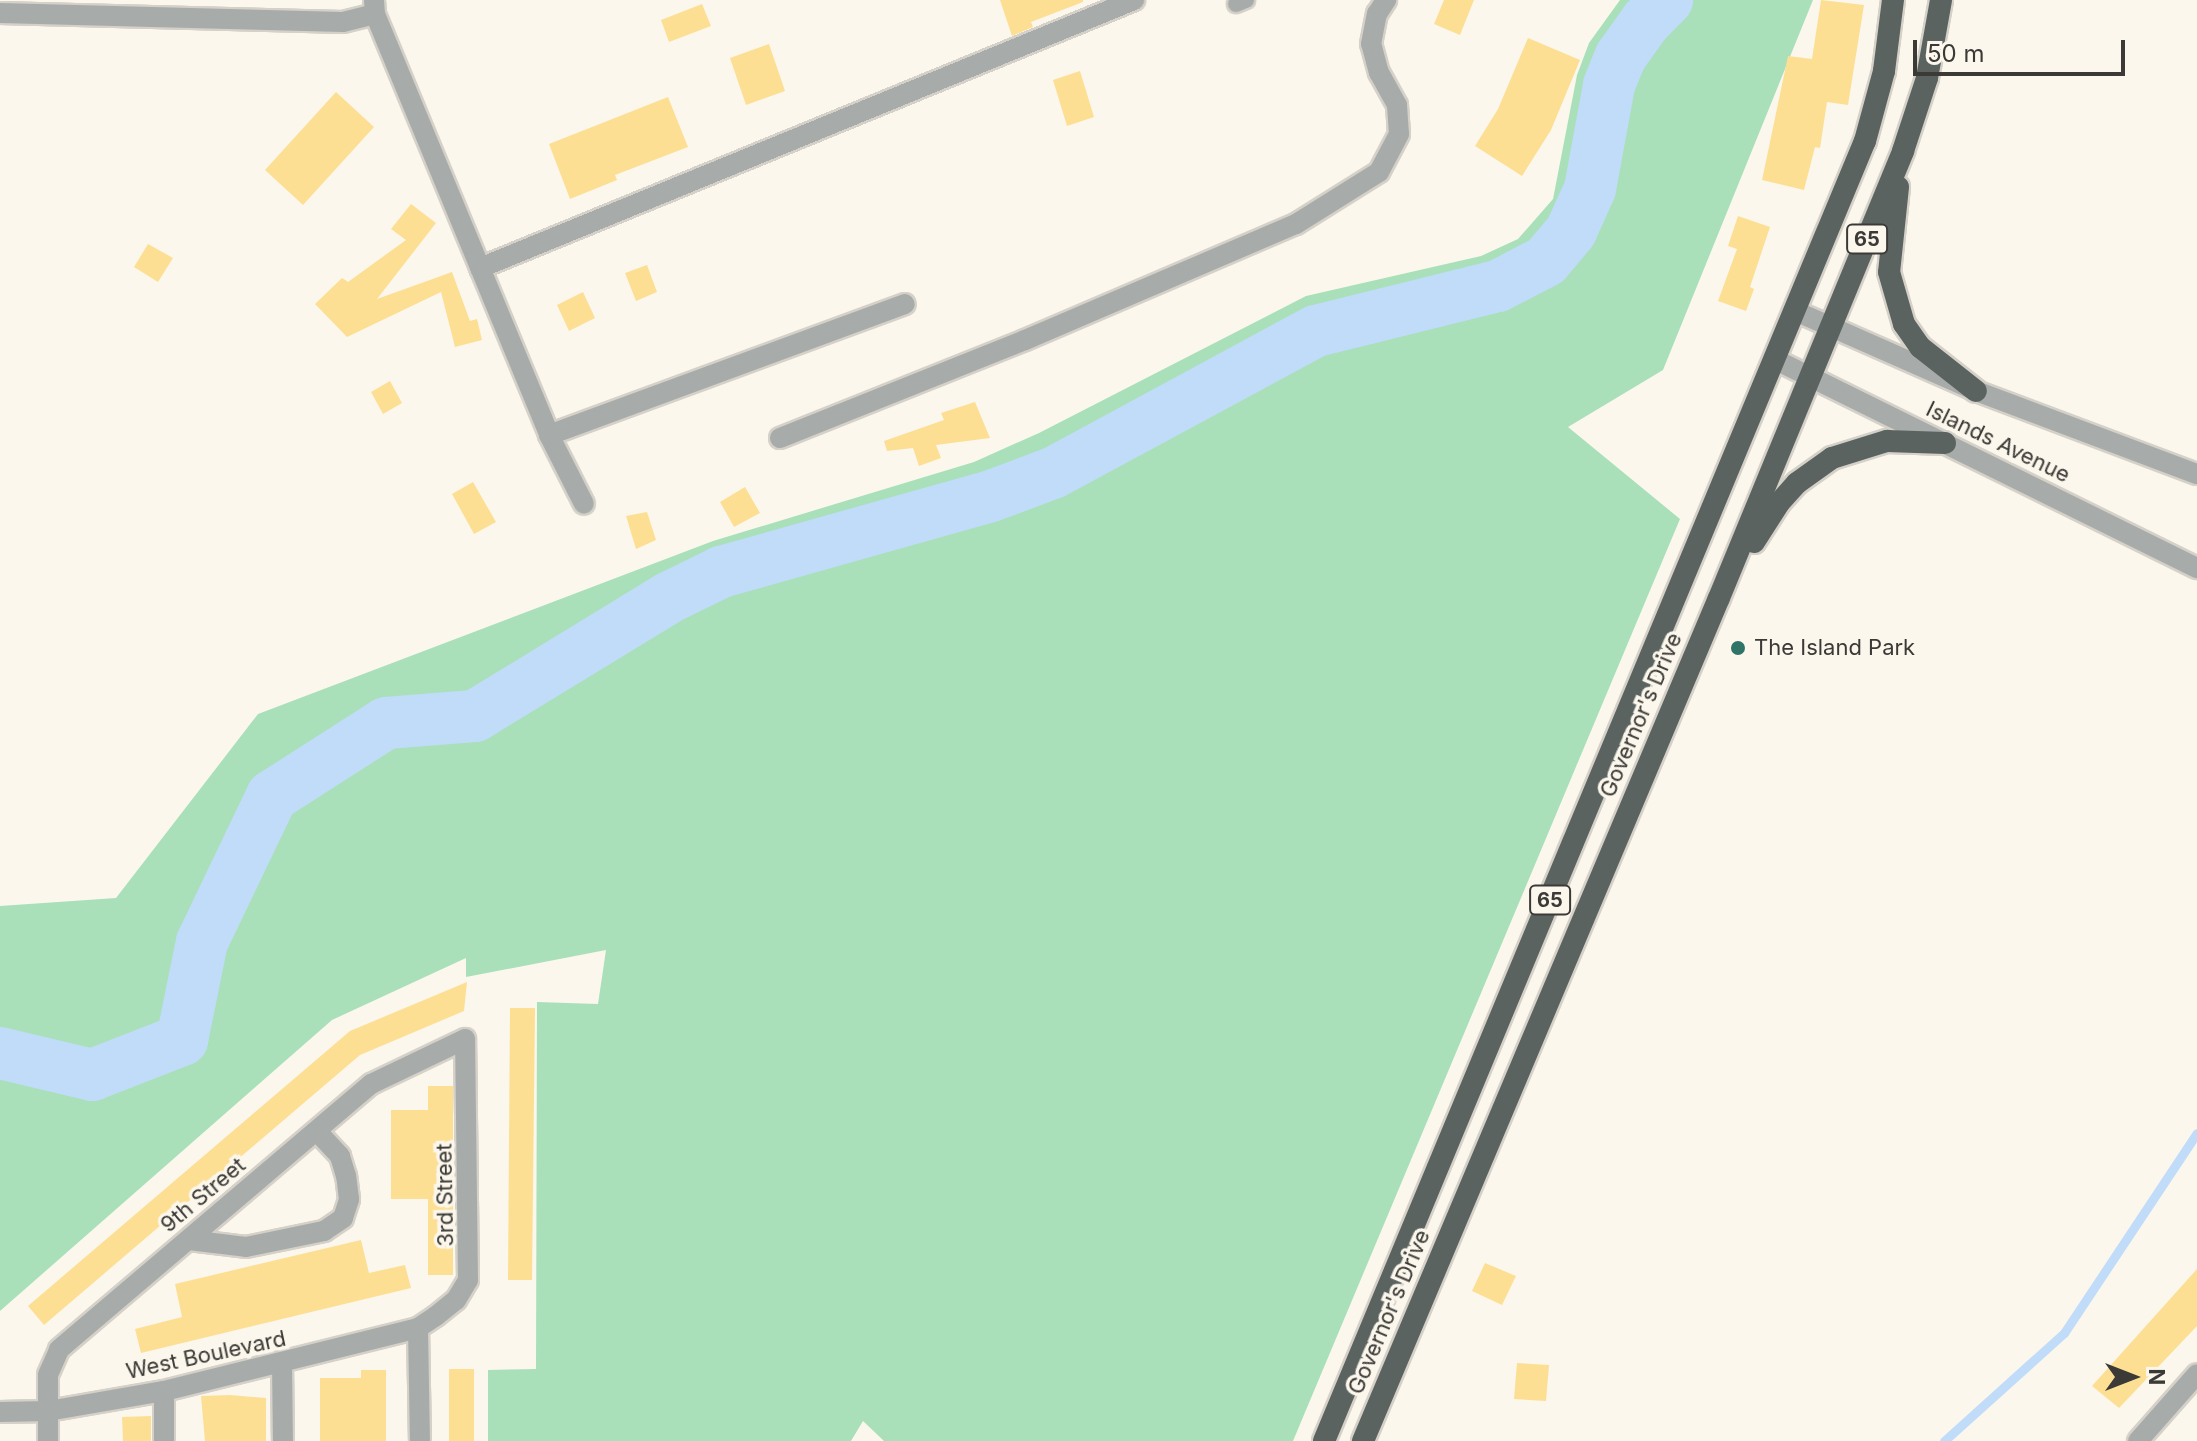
<!DOCTYPE html>
<style>
body{margin:0}
#map{position:relative;width:2197px;height:1441px;overflow:hidden;background:#fbf7ed;font-family:Inter,sans-serif}
div>[style]{position:absolute}
.green>*{inset:0;background:#a9e0ba}
.stream>*{height:9px;margin:-4.5px;padding:0 4.5px;transform-origin:4.5px;border-radius:4.5px;background:#c0dcf9}
.river>*{height:52px;margin:-26px;padding:0 26px;transform-origin:26px;border-radius:26px;background:#c0dcf9}
.building>*{inset:0;background:#fddf93}
.roads{filter:drop-shadow(2px 0 #d5d1c8) drop-shadow(-2px 0 #d5d1c8) drop-shadow(0 2px #d5d1c8) drop-shadow(0 -2px #d5d1c8)}
.service>*{height:16px;margin:-8px;padding:0 8px;transform-origin:8px;border-radius:8px;background:#a7acaa}
.minor>*{height:20px;margin:-10px;padding:0 10px;transform-origin:10px;border-radius:10px;background:#a7acaa}
.tertiary>*{height:20px;margin:-10px;padding:0 10px;transform-origin:10px;border-radius:10px;background:#a7acaa}
.trunk>*{height:22px;margin:-11px;padding:0 11px;transform-origin:11px;border-radius:11px;background:#5a6360}
.dots>*{width:22px;height:22px;translate:-50% -50%;box-sizing:border-box;border:4px solid #fbf7ed;border-radius:50%}
span{translate:-50% -50%;white-space:nowrap;text-align:center;line-height:1.15;-webkit-text-stroke:7px #fbf7ed;paint-order:stroke}
.shield-label span{padding:2px 6px;background:#fbf7ed;border:2px solid;border-radius:6px;-webkit-text-stroke-width:0}
.shield-label{font-size:20px;color:#3c3a36;font-weight:700}
.street-label{font-size:22px;color:#3c3a36}
.poi-label{font-size:22px;color:#3c3a36}
.left{translate:0 -50%;text-align:left}
.north{position:absolute;left:2093px;top:1337px;width:80px;height:80px;-webkit-text-stroke:6px #fbf7ed;paint-order:stroke;rotate:90deg;font-size:22px;font-weight:700;line-height:32px;text-align:center;color:#3c3a36}
.north::after{content:'';display:block;margin:auto;width:28px;height:36px;background:#3c3a36;clip-path:polygon(50% 0,100% 100%,50% 72%,0 100%)}
.scale{position:absolute;left:1913px;top:40px;width:212px;height:36px;box-sizing:border-box;border:4px solid #3c3a36;border-top:0;padding-left:10px;font-size:24px;line-height:28px;white-space:nowrap;color:#3c3a36;-webkit-text-stroke:6px #fbf7ed;paint-order:stroke}
</style>
<div id="map">
<div class="green">
<div style="clip-path:polygon(1620px 0,1813px 0,1663px 370px,1568px 427px,1680px 519px,1293px 1441px,884px 1441px,863px 1421px,851px 1441px,488px 1441px,488px 1370px,536px 1369px,537px 1002px,598px 1004px,606px 950px,466px 977px,466px 958px,332px 1020px,0 1311px,0 906px,116px 898px,258px 714px,713px 541px,974px 462px,1039px 433px,1306px 296px,1481px 256px,1518px 239px,1553px 199px,1577px 75px,1589px 43px)"></div>
</div>
<div class="stream">
<div style="left:1944px;top:1441px;width:161px;rotate:-42deg"></div>
<div style="left:2064px;top:1333px;width:240px;rotate:-56.4deg"></div>
</div>
<div class="river">
<div style="left:0;top:1053px;width:95px;rotate:13.4deg"></div>
<div style="left:92px;top:1075px;width:97px;rotate:-21.3deg"></div>
<div style="left:182px;top:1040px;width:100px;rotate:-78.5deg"></div>
<div style="left:202px;top:942px;width:162px;rotate:-64.4deg"></div>
<div style="left:272px;top:796px;width:135px;rotate:-32.6deg"></div>
<div style="left:386px;top:723px;width:89px;rotate:-4.5deg"></div>
<div style="left:475px;top:716px;width:226px;rotate:-31.4deg"></div>
<div style="left:668px;top:598px;width:59px;rotate:-26.1deg"></div>
<div style="left:721px;top:572px;width:280px;rotate:-15.7deg"></div>
<div style="left:991px;top:496px;width:66px;rotate:-20.4deg"></div>
<div style="left:1053px;top:473px;width:299px;rotate:-28.4deg"></div>
<div style="left:1316px;top:331px;width:187px;rotate:-13.9deg"></div>
<div style="left:1498px;top:286px;width:54px;rotate:-27.5deg"></div>
<div style="left:1546px;top:261px;width:39px;rotate:-50deg"></div>
<div style="left:1571px;top:231px;width:46px;rotate:-65.7deg"></div>
<div style="left:1590px;top:189px;width:106px;rotate:-79.6deg"></div>
<div style="left:1609px;top:85px;width:31px;rotate:-68deg"></div>
<div style="left:1621px;top:56px;width:43px;rotate:-54.5deg"></div>
<div style="left:1646px;top:21px;width:30px;rotate:-45deg"></div>
</div>
<div class="building">
<div style="clip-path:polygon(1000px 0,1083px 0,1083px 2px,1031px 22px,1033px 27px,1012px 36px)"></div>
<div style="clip-path:polygon(1444px 0,1474px 0,1460px 35px,1434px 24px)"></div>
<div style="clip-path:polygon(1821px 0,1864px 5px,1848px 105px,1827px 102px,1820px 148px,1815px 147px,1804px 190px,1762px 180px,1788px 56px,1812px 59px)"></div>
<div style="clip-path:polygon(702px 4px,711px 26px,669px 42px,661px 20px)"></div>
<div style="clip-path:polygon(1528px 38px,1580px 60px,1551px 130px,1522px 176px,1475px 146px,1498px 109px)"></div>
<div style="clip-path:polygon(769px 44px,785px 91px,746px 105px,730px 58px)"></div>
<div style="clip-path:polygon(1080px 71px,1094px 117px,1067px 126px,1053px 80px)"></div>
<div style="clip-path:polygon(336px 92px,374px 127px,303px 205px,265px 170px)"></div>
<div style="clip-path:polygon(668px 97px,688px 147px,615px 175px,617px 180px,570px 199px,549px 144px)"></div>
<div style="clip-path:polygon(411px 204px,436px 223px,377px 299px,452px 272px,470px 321px,477px 319px,482px 340px,455px 347px,441px 292px,347px 337px,315px 304px,342px 278px,348px 282px,406px 240px,391px 229px)"></div>
<div style="clip-path:polygon(1738px 216px,1770px 227px,1750px 287px,1754px 289px,1746px 311px,1718px 301px,1737px 249px,1728px 246px)"></div>
<div style="clip-path:polygon(148px 244px,173px 258px,158px 282px,134px 267px)"></div>
<div style="clip-path:polygon(647px 265px,657px 292px,636px 301px,625px 273px)"></div>
<div style="clip-path:polygon(583px 292px,595px 318px,569px 331px,557px 305px)"></div>
<div style="clip-path:polygon(390px 381px,402px 403px,383px 414px,371px 392px)"></div>
<div style="clip-path:polygon(975px 402px,990px 438px,936px 445px,941px 458px,919px 466px,913px 448px,887px 451px,884px 441px,944px 420px,941px 413px)"></div>
<div style="clip-path:polygon(473px 482px,496px 522px,474px 534px,452px 494px)"></div>
<div style="clip-path:polygon(745px 487px,760px 513px,734px 527px,720px 502px)"></div>
<div style="clip-path:polygon(647px 512px,656px 540px,636px 549px,626px 516px)"></div>
<div style="clip-path:polygon(467px 982px,464px 1011px,360px 1055px,44px 1325px,28px 1306px,350px 1031px)"></div>
<div style="clip-path:polygon(510px 1008px,535px 1008px,532px 1280px,508px 1280px)"></div>
<div style="clip-path:polygon(428px 1086px,453px 1086px,453px 1275px,428px 1275px,428px 1199px,391px 1199px,391px 1110px,428px 1110px)"></div>
<div style="clip-path:polygon(361px 1240px,369px 1273px,405px 1265px,411px 1288px,141px 1353px,135px 1329px,182px 1317px,175px 1284px)"></div>
<div style="clip-path:polygon(1485px 1263px,1516px 1276px,1502px 1305px,1472px 1291px)"></div>
<div style="clip-path:polygon(2197px 1269px,2197px 1326px,2119px 1408px,2092px 1386px)"></div>
<div style="clip-path:polygon(1517px 1363px,1549px 1365px,1546px 1401px,1514px 1399px)"></div>
<div style="clip-path:polygon(449px 1369px,474px 1369px,474px 1441px,449px 1441px)"></div>
<div style="clip-path:polygon(361px 1370px,386px 1370px,386px 1441px,320px 1441px,320px 1378px,361px 1378px)"></div>
<div style="clip-path:polygon(230px 1395px,266px 1398px,266px 1441px,205px 1441px,201px 1396px)"></div>
<div style="clip-path:polygon(151px 1416px,151px 1441px,123px 1441px,122px 1417px)"></div>
</div>
<div class="roads">
<div class="service">
<div style="left:1236px;top:4px;width:11px;rotate:-22deg"></div>
</div>
<div class="minor">
<div style="left:374px;top:0;width:14px;rotate:86deg"></div>
<div style="left:375px;top:14px;width:456px;rotate:67.5deg"></div>
<div style="left:549px;top:435px;width:77px;rotate:63.1deg"></div>
<div style="left:0;top:13px;width:343px;rotate:1.5deg"></div>
<div style="left:343px;top:22px;width:33px;rotate:-14deg"></div>
<div style="left:480px;top:268px;width:707px;rotate:-22.28deg"></div>
<div style="left:549px;top:435px;width:379px;rotate:-20.2deg"></div>
<div style="left:780px;top:438px;width:264px;rotate:-21.8deg"></div>
<div style="left:1025px;top:340px;width:295px;rotate:-23.2deg"></div>
<div style="left:1296px;top:224px;width:98px;rotate:-32.1deg"></div>
<div style="left:1379px;top:172px;width:43px;rotate:-62.2deg"></div>
<div style="left:1399px;top:134px;width:29px;rotate:-94deg"></div>
<div style="left:1397px;top:105px;width:37px;rotate:-119deg"></div>
<div style="left:1379px;top:73px;width:30px;rotate:-105deg"></div>
<div style="left:1371px;top:44px;width:31px;rotate:-79deg"></div>
<div style="left:1377px;top:14px;width:17px;rotate:-57deg"></div>
<div style="left:189px;top:1240px;width:57px;rotate:7deg"></div>
<div style="left:246px;top:1247px;width:80px;rotate:-11.6deg"></div>
<div style="left:324px;top:1231px;width:23px;rotate:-34deg"></div>
<div style="left:343px;top:1218px;width:20px;rotate:-72deg"></div>
<div style="left:349px;top:1199px;width:23px;rotate:-97deg"></div>
<div style="left:346px;top:1176px;width:21px;rotate:-107deg"></div>
<div style="left:340px;top:1156px;width:34px;rotate:-133deg"></div>
<div style="left:418px;top:1328px;width:113px;rotate:89deg"></div>
<div style="left:282px;top:1364px;width:77px;rotate:89.3deg"></div>
<div style="left:164px;top:1391px;width:50px;rotate:90deg"></div>
<div style="left:0;top:1412px;width:48px;rotate:-1.2deg"></div>
<div style="left:48px;top:1411px;width:118px;rotate:-9.8deg"></div>
<div style="left:164px;top:1391px;width:262px;rotate:-13.9deg"></div>
<div style="left:418px;top:1328px;width:22px;rotate:-34deg"></div>
<div style="left:436px;top:1316px;width:26px;rotate:-39deg"></div>
<div style="left:456px;top:1300px;width:23px;rotate:-59deg"></div>
<div style="left:468px;top:1280px;width:241px;rotate:-90.7deg"></div>
<div style="left:465px;top:1039px;width:104px;rotate:154.4deg"></div>
<div style="left:371px;top:1084px;width:410px;rotate:139.6deg"></div>
<div style="left:59px;top:1350px;width:27px;rotate:114deg"></div>
<div style="left:48px;top:1375px;width:66px;rotate:90deg"></div>
<div style="left:2138px;top:1441px;width:89px;rotate:-48.6deg"></div>
</div>
<div class="tertiary">
<div style="left:1795px;top:311px;width:198px;rotate:23.8deg"></div>
<div style="left:1976px;top:391px;width:236px;rotate:20.6deg"></div>
<div style="left:1776px;top:360px;width:470px;rotate:26.3deg"></div>
</div>
<div class="trunk">
<div style="left:1898px;top:187px;width:85px;rotate:96deg"></div>
<div style="left:1889px;top:272px;width:54px;rotate:73.9deg"></div>
<div style="left:1904px;top:324px;width:28px;rotate:55deg"></div>
<div style="left:1920px;top:347px;width:71px;rotate:38.2deg"></div>
<div style="left:1754px;top:542px;width:46px;rotate:-57.3deg"></div>
<div style="left:1779px;top:503px;width:27px;rotate:-48deg"></div>
<div style="left:1797px;top:483px;width:43px;rotate:-35.5deg"></div>
<div style="left:1832px;top:458px;width:58px;rotate:-17.2deg"></div>
<div style="left:1887px;top:441px;width:58px;rotate:2deg"></div>
<div style="left:1324px;top:1441px;width:1408px;rotate:-67.41deg"></div>
<div style="left:1865px;top:141px;width:73px;rotate:-74.8deg"></div>
<div style="left:1884px;top:71px;width:72px;rotate:-82.8deg"></div>
<div style="left:1363px;top:1441px;width:915px;rotate:-67.11deg"></div>
<div style="left:1719px;top:598px;width:483px;rotate:-67.6deg"></div>
<div style="left:1903px;top:151px;width:77px;rotate:-71.8deg"></div>
<div style="left:1927px;top:78px;width:79px;rotate:-79.8deg"></div>
</div>
</div>
<div class="dots">
<div style="left:1738px;top:648px;background:#307467"></div>
</div>
<div class="shield-label">
<span style="left:1867px;top:239px">65</span>
<span style="left:1550px;top:900px">65</span>
</div>
<div class="street-label">
<span style="left:1998px;top:442px;rotate:26deg">Islands Avenue</span>
<span style="left:1641px;top:715px;rotate:-67deg">Governor's Drive</span>
<span style="left:203px;top:1195px;rotate:-40deg">9th Street</span>
<span style="left:445px;top:1195px;rotate:-91deg">3rd Street</span>
<span style="left:1389px;top:1312px;rotate:-67deg">Governor's Drive</span>
<span style="left:206px;top:1355px;rotate:-12deg">West Boulevard</span>
</div>
<div class="poi-label">
<span class="left" style="left:1754px;top:648px">The Island Park</span>
</div>
<div class="north">N</div>
<div class="scale">50 m</div>
</div>
